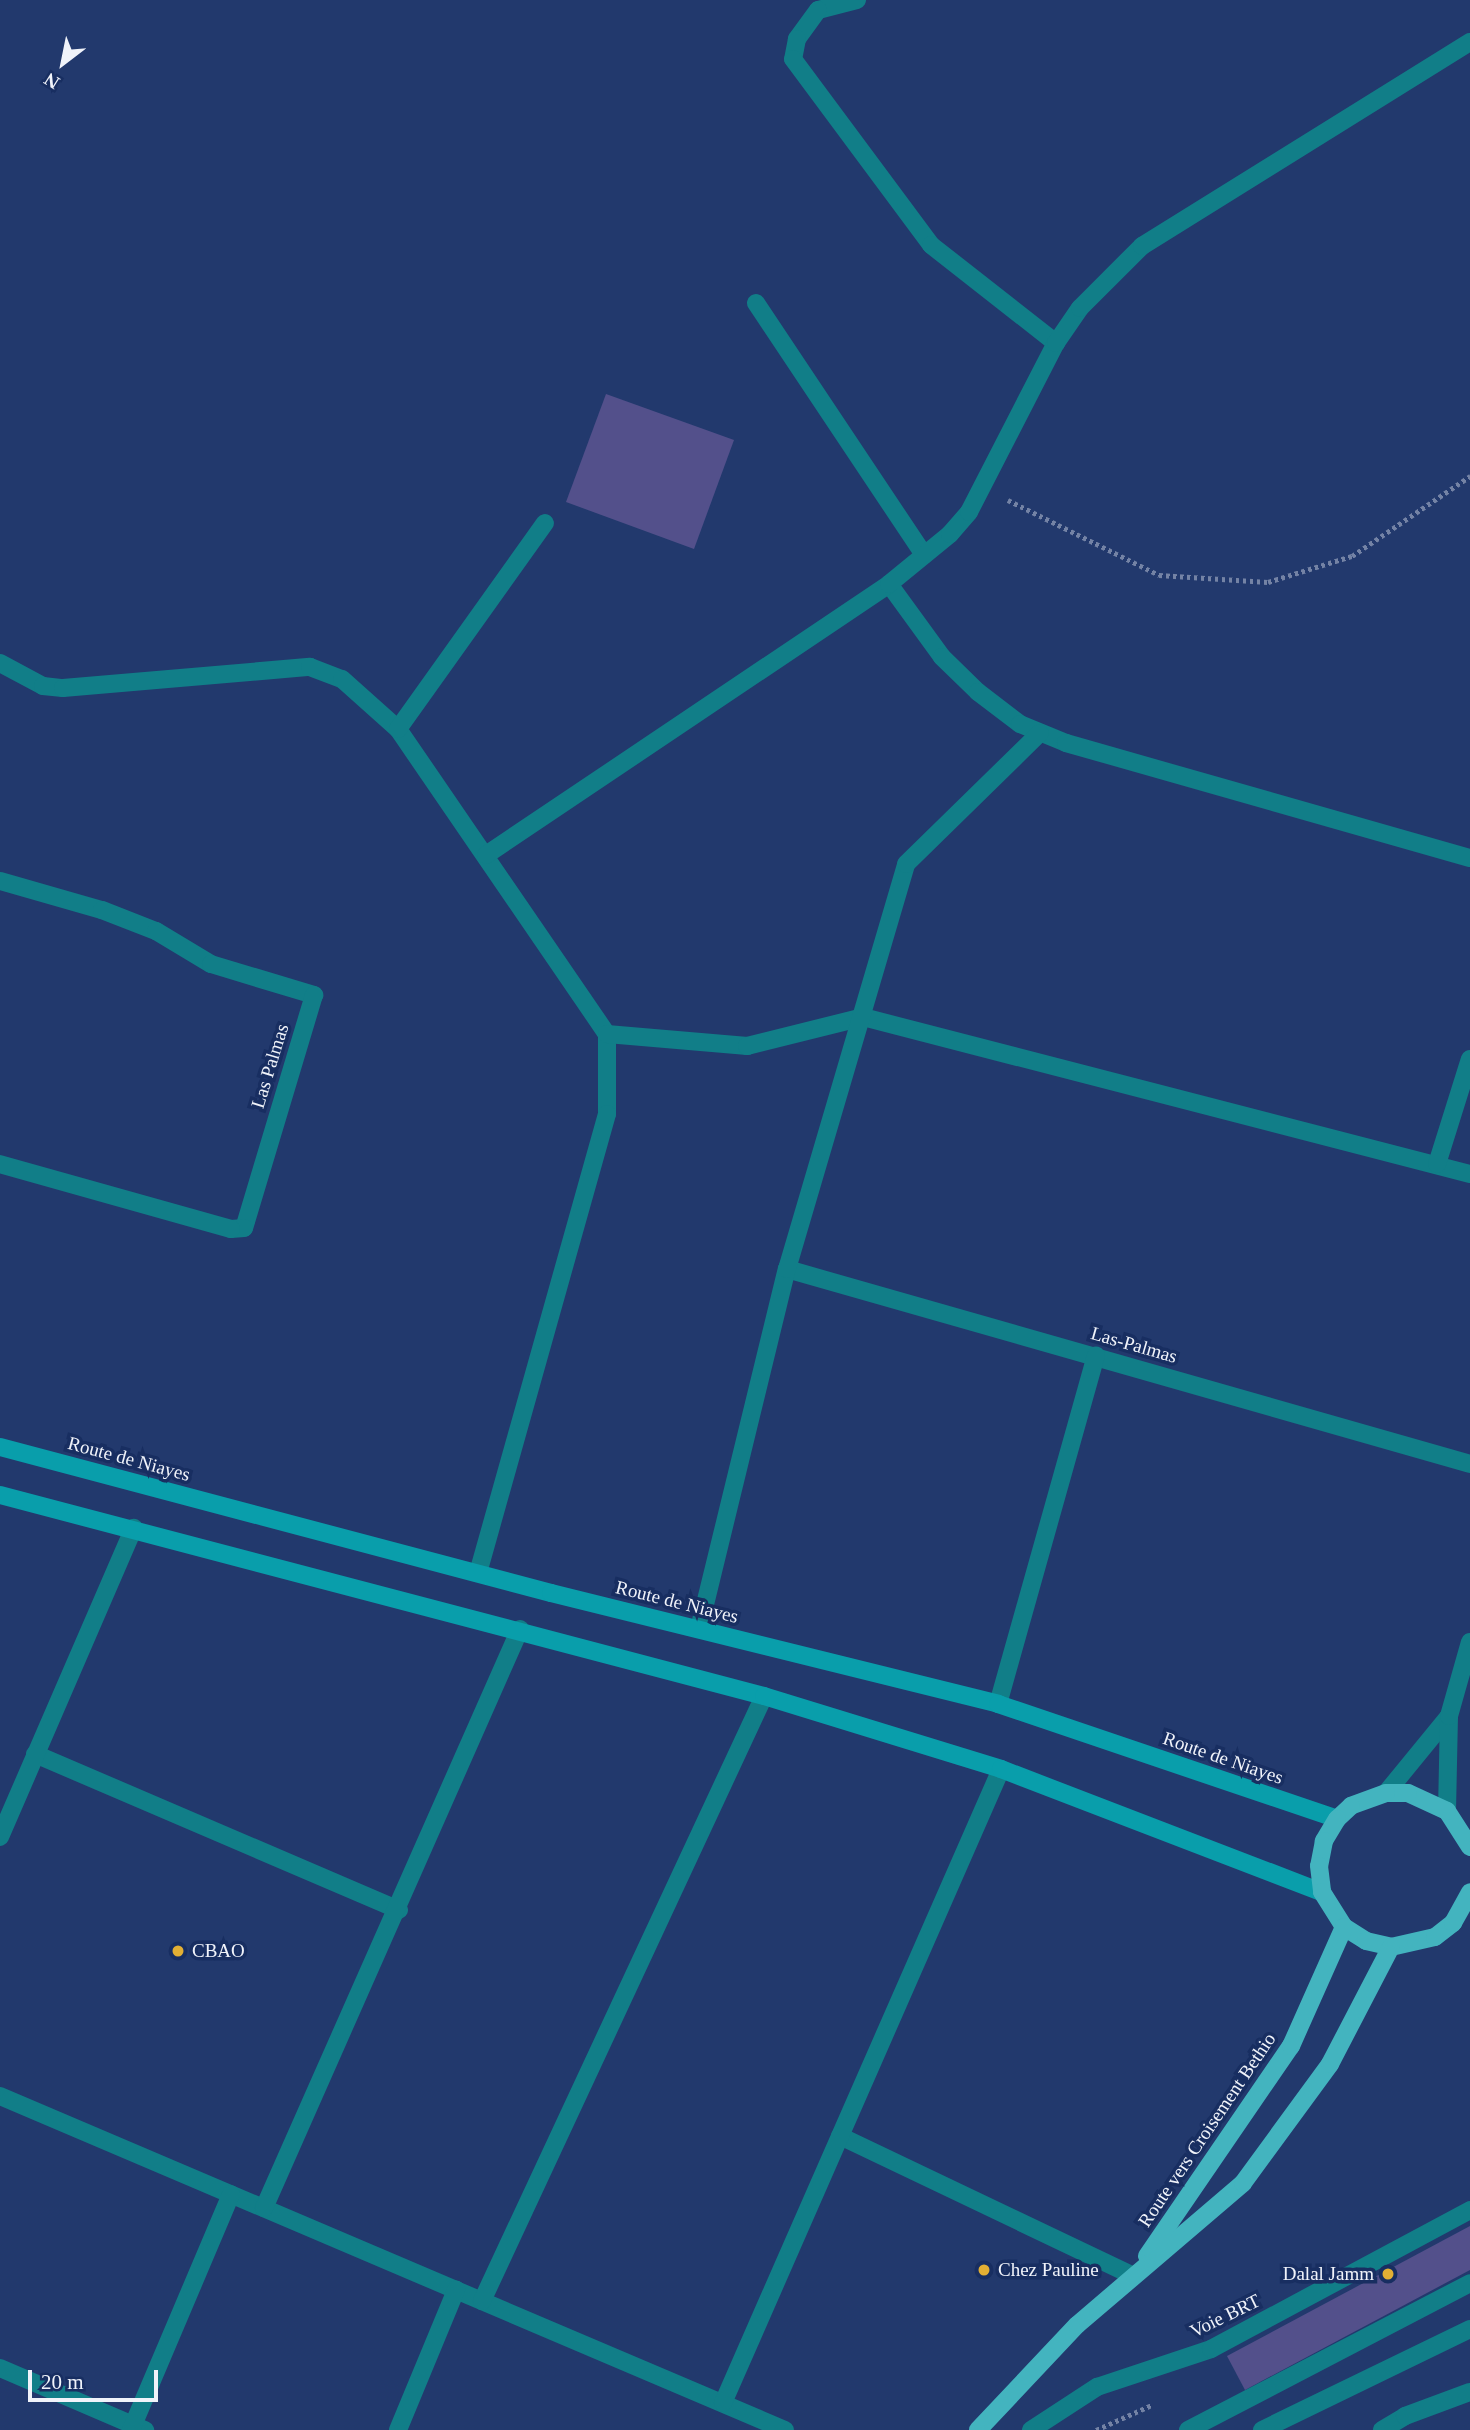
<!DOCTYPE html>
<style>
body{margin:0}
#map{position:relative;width:1470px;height:2430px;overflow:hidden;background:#22396d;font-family:Georgia,serif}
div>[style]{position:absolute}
.building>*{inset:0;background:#53508b}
.path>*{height:4.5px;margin-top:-2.25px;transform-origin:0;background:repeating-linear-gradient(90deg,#7483a5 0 3.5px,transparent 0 7px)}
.service>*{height:18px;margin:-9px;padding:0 9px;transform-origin:9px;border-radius:9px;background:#117e88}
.minor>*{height:18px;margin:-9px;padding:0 9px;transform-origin:9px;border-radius:9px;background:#117e88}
.tertiary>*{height:18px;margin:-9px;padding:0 9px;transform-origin:9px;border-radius:9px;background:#117e88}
.secondary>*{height:18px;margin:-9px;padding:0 9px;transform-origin:9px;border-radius:9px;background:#099eab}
.primary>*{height:18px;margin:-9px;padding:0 9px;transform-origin:9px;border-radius:9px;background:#43b4bf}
.dots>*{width:19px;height:19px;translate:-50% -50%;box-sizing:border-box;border:4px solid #182e61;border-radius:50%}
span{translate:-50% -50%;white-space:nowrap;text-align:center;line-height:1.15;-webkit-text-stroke:7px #182e61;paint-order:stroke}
.street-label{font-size:19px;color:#f0f3fa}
.poi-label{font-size:19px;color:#f0f3fa}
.left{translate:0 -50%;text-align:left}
.right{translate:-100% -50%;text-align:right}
.north{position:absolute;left:28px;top:28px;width:70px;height:70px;-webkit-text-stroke:5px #182e61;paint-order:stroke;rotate:212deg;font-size:19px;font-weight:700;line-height:28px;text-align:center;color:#f0f3fa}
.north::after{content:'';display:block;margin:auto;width:24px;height:32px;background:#f0f3fa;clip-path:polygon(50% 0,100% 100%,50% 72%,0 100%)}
.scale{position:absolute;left:28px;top:2370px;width:130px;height:32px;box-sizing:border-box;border:4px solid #f0f3fa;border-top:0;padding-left:9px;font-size:21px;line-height:24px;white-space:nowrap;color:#f0f3fa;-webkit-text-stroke:5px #182e61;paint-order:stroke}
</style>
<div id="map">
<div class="building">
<div style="clip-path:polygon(606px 394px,734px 440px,694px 549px,566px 502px)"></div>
<div style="clip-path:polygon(1470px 2226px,1470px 2270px,1245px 2390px,1227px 2356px)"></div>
</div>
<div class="path">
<div style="left:1008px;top:500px;width:169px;rotate:26.4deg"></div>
<div style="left:1159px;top:575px;width:109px;rotate:3.7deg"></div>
<div style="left:1268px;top:582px;width:88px;rotate:-17.2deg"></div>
<div style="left:1352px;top:556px;width:143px;rotate:-34.1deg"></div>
<div style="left:1096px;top:2430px;width:61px;rotate:-24.1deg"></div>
</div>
<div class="service">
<div style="left:1031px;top:2430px;width:79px;rotate:-33.1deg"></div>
<div style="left:1097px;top:2387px;width:120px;rotate:-18.4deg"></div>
<div style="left:1211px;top:2349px;width:294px;rotate:-28.2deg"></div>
<div style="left:1188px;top:2430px;width:318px;rotate:-27.5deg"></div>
<div style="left:1262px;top:2430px;width:231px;rotate:-25.9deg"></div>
<div style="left:1382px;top:2430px;width:27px;rotate:-31deg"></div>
<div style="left:1405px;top:2416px;width:69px;rotate:-20.3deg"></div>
</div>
<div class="minor">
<div style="left:857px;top:0;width:40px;rotate:165.6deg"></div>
<div style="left:818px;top:10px;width:36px;rotate:126deg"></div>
<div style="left:797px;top:39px;width:20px;rotate:101deg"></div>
<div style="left:793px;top:59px;width:232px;rotate:53.4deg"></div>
<div style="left:931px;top:245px;width:159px;rotate:38.1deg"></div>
<div style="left:756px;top:303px;width:303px;rotate:56.3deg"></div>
<div style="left:889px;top:584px;width:90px;rotate:54deg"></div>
<div style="left:942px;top:657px;width:50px;rotate:44.2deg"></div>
<div style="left:978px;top:692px;width:53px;rotate:37.3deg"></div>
<div style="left:1020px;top:724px;width:50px;rotate:22.4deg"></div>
<div style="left:1066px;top:743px;width:420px;rotate:15.9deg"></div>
<div style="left:0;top:663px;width:49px;rotate:28.1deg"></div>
<div style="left:43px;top:686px;width:20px;rotate:6deg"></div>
<div style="left:63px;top:688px;width:248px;rotate:-4.9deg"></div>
<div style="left:310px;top:667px;width:34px;rotate:21deg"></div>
<div style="left:342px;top:679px;width:75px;rotate:41.8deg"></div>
<div style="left:398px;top:729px;width:370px;rotate:55.6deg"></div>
<div style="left:607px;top:1034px;width:80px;rotate:90deg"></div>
<div style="left:607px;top:1114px;width:476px;rotate:105.7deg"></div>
<div style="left:398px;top:729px;width:253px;rotate:-54.5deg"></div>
<div style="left:486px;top:855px;width:486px;rotate:-33.9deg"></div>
<div style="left:889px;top:584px;width:79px;rotate:-39.3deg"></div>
<div style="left:950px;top:534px;width:29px;rotate:-49deg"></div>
<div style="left:969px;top:512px;width:190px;rotate:-62.8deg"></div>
<div style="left:1056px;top:343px;width:42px;rotate:-55.6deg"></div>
<div style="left:1080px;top:308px;width:88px;rotate:-45deg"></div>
<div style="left:1142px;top:246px;width:386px;rotate:-31.9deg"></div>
<div style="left:0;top:881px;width:106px;rotate:15.9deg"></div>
<div style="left:102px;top:910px;width:58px;rotate:21.3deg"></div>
<div style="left:156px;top:931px;width:64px;rotate:31deg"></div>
<div style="left:211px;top:964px;width:108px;rotate:16.8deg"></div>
<div style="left:314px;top:995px;width:243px;rotate:106.7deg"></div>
<div style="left:244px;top:1228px;width:13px;rotate:176deg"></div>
<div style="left:231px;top:1229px;width:240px;rotate:-164.3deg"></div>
<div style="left:607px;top:1034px;width:141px;rotate:4.9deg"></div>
<div style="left:747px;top:1046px;width:120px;rotate:-14deg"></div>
<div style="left:863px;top:1017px;width:627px;rotate:14.5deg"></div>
<div style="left:1437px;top:1164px;width:110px;rotate:-72.6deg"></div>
<div style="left:787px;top:1269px;width:710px;rotate:15.93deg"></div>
<div style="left:699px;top:1629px;width:371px;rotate:-76.3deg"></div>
<div style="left:787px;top:1269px;width:422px;rotate:-73.6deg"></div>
<div style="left:906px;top:864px;width:187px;rotate:-44.4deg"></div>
<div style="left:998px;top:1704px;width:362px;rotate:-74.3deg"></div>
<div style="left:35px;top:1754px;width:396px;rotate:23.2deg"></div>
<div style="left:0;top:1837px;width:337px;rotate:-66.6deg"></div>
<div style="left:0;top:2096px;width:853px;rotate:23.05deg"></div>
<div style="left:840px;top:2136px;width:325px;rotate:25.5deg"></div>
<div style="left:264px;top:2208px;width:633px;rotate:-66.15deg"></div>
<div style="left:482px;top:2301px;width:667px;rotate:-65.01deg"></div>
<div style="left:0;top:2368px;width:158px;rotate:23.2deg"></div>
<div style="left:723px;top:2403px;width:692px;rotate:-66.32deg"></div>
<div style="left:131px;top:2430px;width:256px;rotate:-67deg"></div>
<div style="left:398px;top:2430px;width:152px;rotate:-67.5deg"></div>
</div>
<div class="tertiary">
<div style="left:1386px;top:1793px;width:99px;rotate:-50.7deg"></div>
<div style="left:1447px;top:1811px;width:95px;rotate:-88.8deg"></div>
<div style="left:1449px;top:1716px;width:77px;rotate:-74.2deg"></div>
</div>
<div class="secondary">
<div style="left:0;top:1447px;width:570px;rotate:14.84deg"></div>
<div style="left:551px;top:1593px;width:461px;rotate:13.9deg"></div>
<div style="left:998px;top:1704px;width:358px;rotate:18.7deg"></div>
<div style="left:0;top:1495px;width:790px;rotate:14.74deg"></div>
<div style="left:764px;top:1696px;width:248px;rotate:17.1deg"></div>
<div style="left:1001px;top:1769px;width:344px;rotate:21deg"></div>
</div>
<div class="primary">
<div style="left:1470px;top:1847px;width:43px;rotate:-122.6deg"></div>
<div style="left:1447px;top:1811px;width:43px;rotate:-155.2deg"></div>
<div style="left:1408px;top:1793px;width:22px;rotate:180deg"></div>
<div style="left:1386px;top:1793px;width:37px;rotate:160deg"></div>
<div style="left:1351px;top:1806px;width:19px;rotate:137deg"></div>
<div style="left:1337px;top:1819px;width:26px;rotate:121deg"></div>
<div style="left:1324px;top:1841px;width:25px;rotate:101deg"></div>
<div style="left:1319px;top:1866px;width:26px;rotate:83deg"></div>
<div style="left:1322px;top:1892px;width:41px;rotate:57.8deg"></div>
<div style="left:1344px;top:1927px;width:26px;rotate:32deg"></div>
<div style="left:1366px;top:1941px;width:26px;rotate:13deg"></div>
<div style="left:1391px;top:1947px;width:45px;rotate:-12.8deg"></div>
<div style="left:1435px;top:1937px;width:23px;rotate:-38deg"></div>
<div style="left:1453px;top:1923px;width:35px;rotate:-61deg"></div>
<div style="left:1147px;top:2256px;width:255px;rotate:-55.6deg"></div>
<div style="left:1291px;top:2046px;width:130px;rotate:-66deg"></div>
<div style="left:978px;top:2430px;width:144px;rotate:-46.7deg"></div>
<div style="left:1077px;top:2325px;width:218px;rotate:-40.5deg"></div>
<div style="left:1243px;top:2183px;width:147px;rotate:-53.8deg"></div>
<div style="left:1330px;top:2064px;width:132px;rotate:-62.5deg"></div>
</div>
<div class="dots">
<div style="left:178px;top:1951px;background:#e2af34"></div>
<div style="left:984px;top:2270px;background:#e2af34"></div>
<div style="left:1388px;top:2274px;background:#e2af34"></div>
</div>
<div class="street-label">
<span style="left:270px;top:1066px;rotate:-73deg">Las Palmas</span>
<span style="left:1134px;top:1345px;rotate:16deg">Las-Palmas</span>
<span style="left:129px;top:1459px;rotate:15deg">Route de Niayes</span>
<span style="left:677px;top:1602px;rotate:14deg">Route de Niayes</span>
<span style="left:1223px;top:1758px;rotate:19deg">Route de Niayes</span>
<span style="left:1207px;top:2130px;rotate:-56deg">Route vers Croisement Bethio</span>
<span style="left:1225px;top:2316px;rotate:-26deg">Voie BRT</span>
</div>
<div class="poi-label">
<span class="left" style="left:192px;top:1951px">CBAO</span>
<span class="left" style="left:998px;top:2270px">Chez Pauline</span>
<span class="right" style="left:1374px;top:2274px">Dalal Jamm</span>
</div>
<div class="north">N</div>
<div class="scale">20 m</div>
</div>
